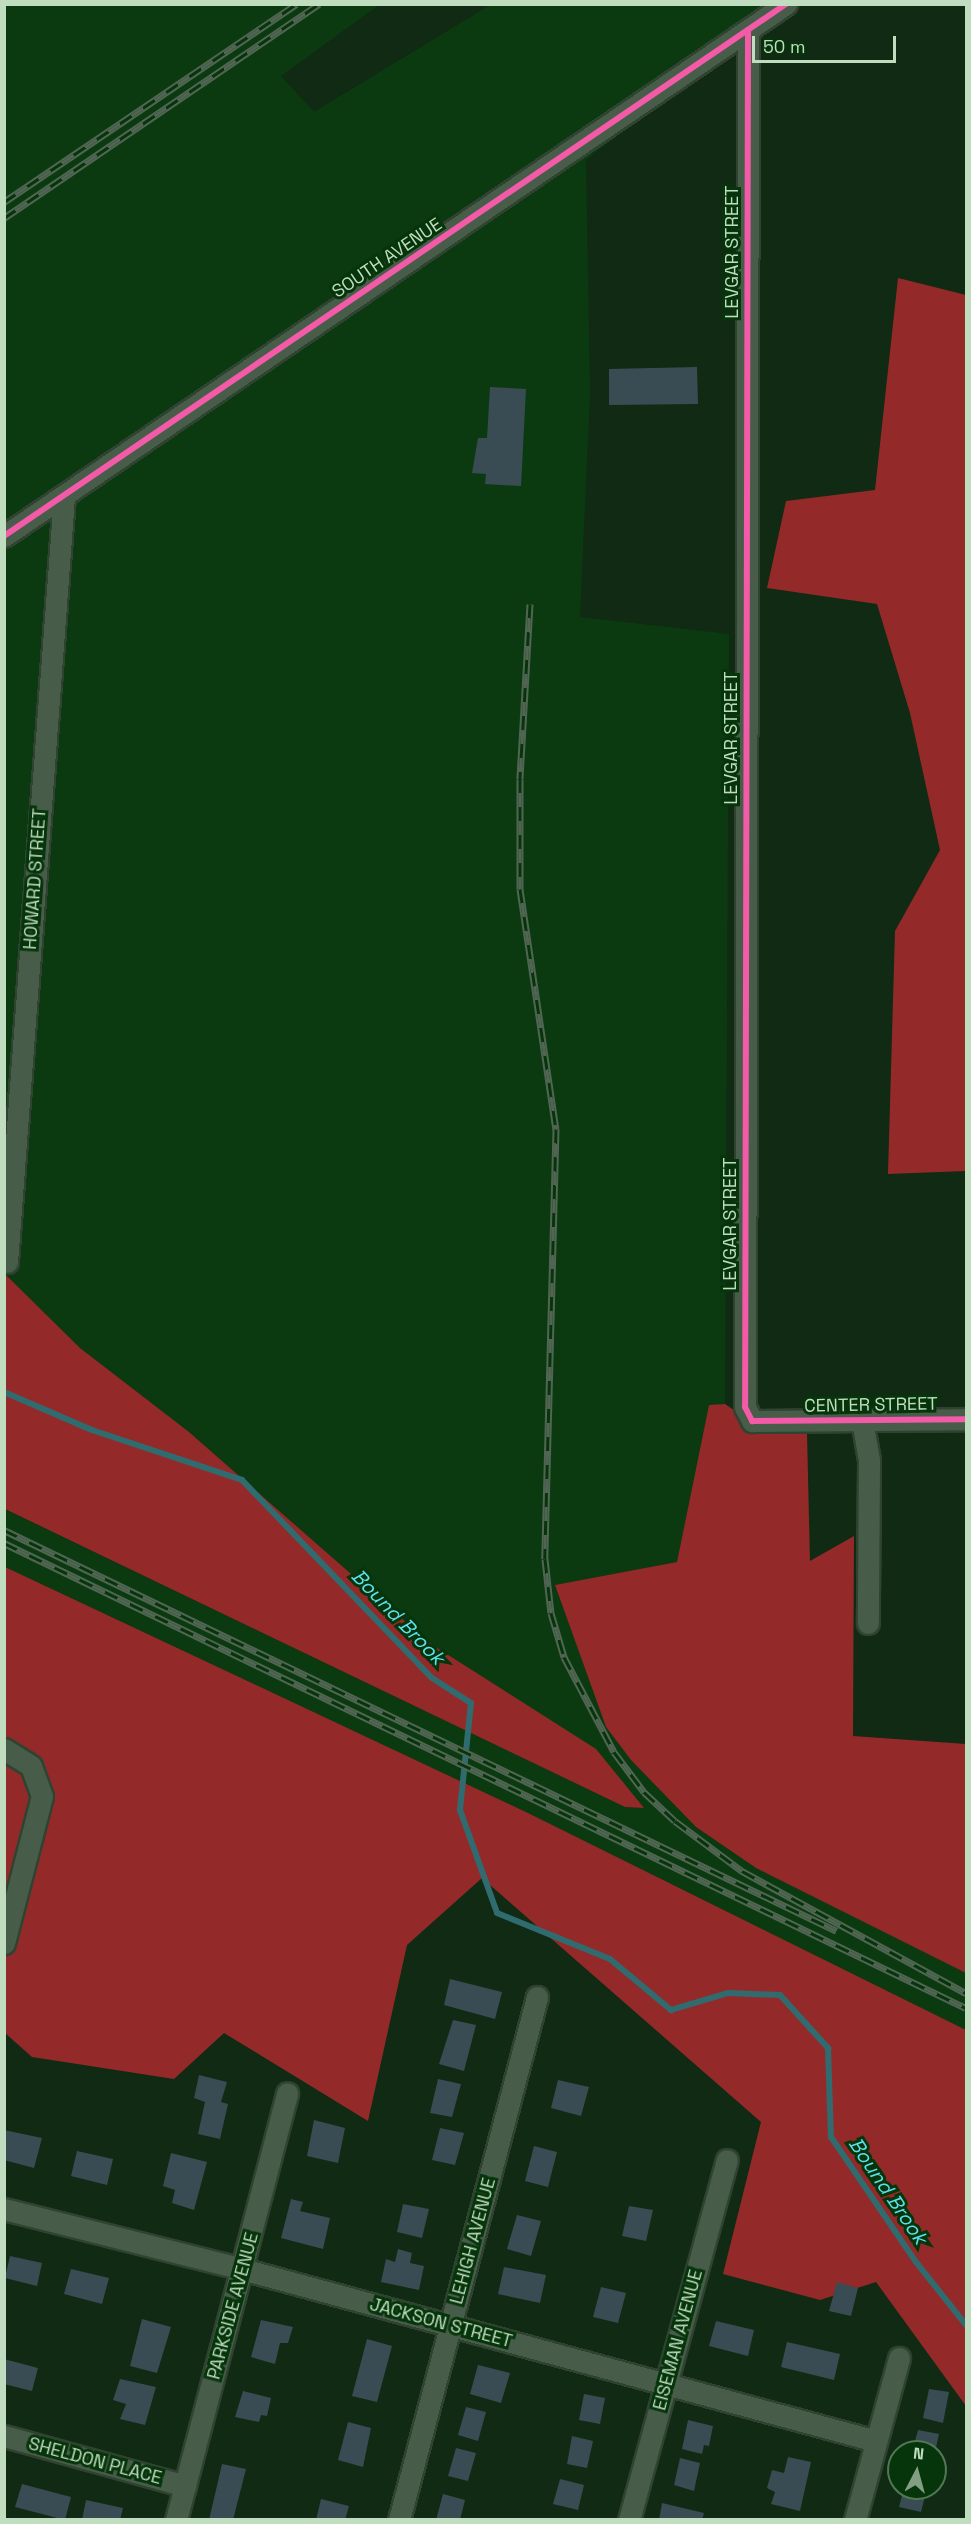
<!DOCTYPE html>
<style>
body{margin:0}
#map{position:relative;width:971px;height:2524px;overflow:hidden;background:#102a13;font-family:"Space Grotesk",sans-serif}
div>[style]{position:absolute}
.built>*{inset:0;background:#0b3a10}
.forest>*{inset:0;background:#932a29}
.stream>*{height:6px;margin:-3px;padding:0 3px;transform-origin:3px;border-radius:3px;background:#306c6f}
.building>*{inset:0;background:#394c54}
.roads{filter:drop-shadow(2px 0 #304331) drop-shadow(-2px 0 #304331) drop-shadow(0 2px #304331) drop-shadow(0 -2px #304331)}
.street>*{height:21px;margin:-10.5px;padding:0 10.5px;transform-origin:10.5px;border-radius:10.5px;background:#475d49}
.rail>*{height:7px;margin-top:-3.5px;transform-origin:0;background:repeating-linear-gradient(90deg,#06340b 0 14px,#516553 0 28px);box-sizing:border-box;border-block:2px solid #516553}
.cycleway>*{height:6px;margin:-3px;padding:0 3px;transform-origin:3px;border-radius:3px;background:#f35aa7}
span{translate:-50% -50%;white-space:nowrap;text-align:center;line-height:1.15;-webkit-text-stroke:6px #06340b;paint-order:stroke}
.street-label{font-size:18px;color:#c0debf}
.water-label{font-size:20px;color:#5de0ed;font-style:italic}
.frame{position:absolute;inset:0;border:6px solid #c0debf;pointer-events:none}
.north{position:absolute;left:887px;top:2440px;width:60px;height:60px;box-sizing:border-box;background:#06340b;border:2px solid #507853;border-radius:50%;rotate:6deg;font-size:16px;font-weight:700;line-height:24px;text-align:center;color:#c0debf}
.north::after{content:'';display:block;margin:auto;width:21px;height:27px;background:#829f83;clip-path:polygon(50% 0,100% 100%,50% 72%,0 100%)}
.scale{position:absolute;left:752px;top:36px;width:144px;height:27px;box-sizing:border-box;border:3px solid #c0debf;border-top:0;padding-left:8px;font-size:18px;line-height:21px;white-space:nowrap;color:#c0debf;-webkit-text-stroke:4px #06340b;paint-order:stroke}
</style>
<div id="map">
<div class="built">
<div style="clip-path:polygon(5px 5px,379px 5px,281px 76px,314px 112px,490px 5px,782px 5px,586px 160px,590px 394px,580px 617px,729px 634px,725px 1404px,709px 1406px,677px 1562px,555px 1585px,606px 1727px,631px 1760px,696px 1827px,756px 1868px,966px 1973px,966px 2030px,528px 1813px,5px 1567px,4px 1509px,625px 1807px,643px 1808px,599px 1753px,431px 1644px,189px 1432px,80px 1348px,5px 1274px)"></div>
</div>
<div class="forest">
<div style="clip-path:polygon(898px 278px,966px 295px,966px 1171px,888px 1174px,895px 931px,940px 850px,910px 713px,877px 604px,767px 588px,786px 501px,875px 490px)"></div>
<div style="clip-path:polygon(5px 1274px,80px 1348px,189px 1432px,431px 1644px,596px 1749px,644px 1808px,625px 1807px,5px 1509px)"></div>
<div style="clip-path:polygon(725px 1404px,757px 1426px,807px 1433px,810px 1561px,854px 1536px,853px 1736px,966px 1744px,966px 1973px,756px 1868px,696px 1827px,631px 1760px,606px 1727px,555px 1585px,677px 1562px,709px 1405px)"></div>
<div style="clip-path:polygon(5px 1567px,528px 1813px,966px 2030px,966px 2406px,876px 2282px,820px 2300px,723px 2274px,761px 2122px,482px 1878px,407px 1945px,368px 2121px,224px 2033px,174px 2079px,32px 2057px,5px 2033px)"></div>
</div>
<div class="stream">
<div style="left:4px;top:1392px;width:96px;rotate:23.4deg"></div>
<div style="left:92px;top:1430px;width:158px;rotate:18.4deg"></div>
<div style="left:242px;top:1480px;width:274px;rotate:46.2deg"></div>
<div style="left:432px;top:1678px;width:46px;rotate:32.7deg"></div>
<div style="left:471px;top:1703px;width:108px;rotate:95.9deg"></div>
<div style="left:460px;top:1810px;width:109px;rotate:70.2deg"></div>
<div style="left:497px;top:1913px;width:122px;rotate:22.2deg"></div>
<div style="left:610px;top:1959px;width:80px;rotate:39.9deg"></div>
<div style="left:671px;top:2010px;width:59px;rotate:-16.6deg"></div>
<div style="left:728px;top:1993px;width:52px;rotate:2.2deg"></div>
<div style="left:780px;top:1995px;width:72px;rotate:47.8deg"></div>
<div style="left:828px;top:2048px;width:89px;rotate:88.1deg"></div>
<div style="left:831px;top:2137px;width:151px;rotate:55.8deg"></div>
<div style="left:916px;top:2262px;width:80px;rotate:51.6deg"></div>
</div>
<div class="building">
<div style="clip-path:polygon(697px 367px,698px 404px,609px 405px,609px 369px)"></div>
<div style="clip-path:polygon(490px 387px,526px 389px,521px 486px,485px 484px,486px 474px,472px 473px,478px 438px,487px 438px)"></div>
<div style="clip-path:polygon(450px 1979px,502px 1992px,495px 2019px,444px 2005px)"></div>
<div style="clip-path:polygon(453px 2020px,476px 2025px,464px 2071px,439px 2064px)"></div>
<div style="clip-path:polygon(199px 2075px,227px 2082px,221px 2102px,228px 2104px,220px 2139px,198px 2134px,205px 2102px,194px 2098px)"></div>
<div style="clip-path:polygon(438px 2079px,461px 2084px,452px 2117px,430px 2113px)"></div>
<div style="clip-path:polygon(558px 2080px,589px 2087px,581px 2116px,551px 2108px)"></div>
<div style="clip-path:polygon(314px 2120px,345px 2128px,338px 2163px,307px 2156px)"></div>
<div style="clip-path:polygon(440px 2128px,464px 2133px,455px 2165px,432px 2160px)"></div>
<div style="clip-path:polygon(4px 2130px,42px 2138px,34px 2168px,4px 2160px)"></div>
<div style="clip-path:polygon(534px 2146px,557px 2152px,548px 2187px,525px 2181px)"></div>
<div style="clip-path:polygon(77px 2151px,113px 2159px,107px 2185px,71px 2176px)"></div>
<div style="clip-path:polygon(171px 2153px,207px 2162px,194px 2210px,172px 2203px,175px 2190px,163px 2186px)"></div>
<div style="clip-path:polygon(291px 2199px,303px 2202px,300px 2211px,330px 2218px,323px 2249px,281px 2238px)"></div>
<div style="clip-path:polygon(403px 2204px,429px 2209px,422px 2238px,397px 2232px)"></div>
<div style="clip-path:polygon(629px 2206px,653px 2210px,646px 2241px,622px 2236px)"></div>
<div style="clip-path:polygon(517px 2215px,541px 2221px,531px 2256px,507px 2249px)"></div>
<div style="clip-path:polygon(398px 2249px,412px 2253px,410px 2263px,424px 2266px,419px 2290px,381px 2282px,386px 2259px,395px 2262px)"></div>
<div style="clip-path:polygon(10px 2256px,42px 2263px,37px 2286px,5px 2278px)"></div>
<div style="clip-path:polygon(504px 2267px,546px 2275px,540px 2303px,498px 2294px)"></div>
<div style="clip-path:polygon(71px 2269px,109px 2278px,102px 2304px,64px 2294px)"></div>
<div style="clip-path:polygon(837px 2282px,858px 2288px,851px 2316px,829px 2311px)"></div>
<div style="clip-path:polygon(601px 2287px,626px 2293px,618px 2323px,593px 2317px)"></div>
<div style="clip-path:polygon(142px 2319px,171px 2327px,157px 2373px,130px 2366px)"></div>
<div style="clip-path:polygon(261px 2320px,293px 2327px,288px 2343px,280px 2343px,275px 2364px,251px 2357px)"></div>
<div style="clip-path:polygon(716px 2321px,754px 2330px,748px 2356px,709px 2346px)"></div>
<div style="clip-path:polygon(367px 2339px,392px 2346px,377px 2402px,352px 2396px)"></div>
<div style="clip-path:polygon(787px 2342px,840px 2354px,834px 2380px,781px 2367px)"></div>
<div style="clip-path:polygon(4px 2359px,38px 2368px,32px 2391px,4px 2384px)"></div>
<div style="clip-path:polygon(478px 2365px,510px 2373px,501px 2403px,470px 2394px)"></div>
<div style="clip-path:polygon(120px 2379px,156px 2387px,145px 2425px,120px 2419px,126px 2404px,113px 2400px)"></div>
<div style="clip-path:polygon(929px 2389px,949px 2392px,943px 2423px,923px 2418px)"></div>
<div style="clip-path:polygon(243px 2391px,271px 2398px,267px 2416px,261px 2415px,259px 2422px,235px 2417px)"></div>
<div style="clip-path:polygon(584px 2394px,605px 2398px,600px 2424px,579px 2420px)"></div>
<div style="clip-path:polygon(466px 2407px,486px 2412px,478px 2441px,458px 2435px)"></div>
<div style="clip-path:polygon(688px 2420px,713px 2426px,709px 2446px,704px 2445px,702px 2454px,682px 2449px)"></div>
<div style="clip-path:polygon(348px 2422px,371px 2428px,363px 2467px,338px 2460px)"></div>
<div style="clip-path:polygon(918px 2430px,939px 2434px,935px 2452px,912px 2452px)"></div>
<div style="clip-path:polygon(572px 2436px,593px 2441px,587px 2468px,567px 2464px)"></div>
<div style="clip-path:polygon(456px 2448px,476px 2453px,468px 2481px,448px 2476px)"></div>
<div style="clip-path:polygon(788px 2457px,811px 2462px,800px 2511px,771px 2504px,775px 2492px,767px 2488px,772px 2470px,784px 2473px)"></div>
<div style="clip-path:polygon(680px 2458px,700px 2463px,694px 2491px,674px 2485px)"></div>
<div style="clip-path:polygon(222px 2464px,246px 2469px,233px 2520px,209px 2520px)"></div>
<div style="clip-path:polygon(560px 2479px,584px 2485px,578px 2510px,553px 2504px)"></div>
<div style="clip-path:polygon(22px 2484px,71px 2497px,65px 2520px,15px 2507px)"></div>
<div style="clip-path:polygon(904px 2488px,927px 2488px,921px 2512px,899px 2507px)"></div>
<div style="clip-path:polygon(443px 2494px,465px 2500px,460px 2520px,436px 2520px)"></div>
<div style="clip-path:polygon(321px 2499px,349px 2506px,345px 2520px,316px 2520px)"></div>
<div style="clip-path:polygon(86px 2500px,123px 2508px,120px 2520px,82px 2520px)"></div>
<div style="clip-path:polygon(662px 2503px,704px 2513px,702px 2520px,659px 2520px)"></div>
</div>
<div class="roads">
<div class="street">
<div style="left:748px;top:30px;width:1377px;rotate:90.12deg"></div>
<div style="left:745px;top:1407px;width:16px;rotate:63deg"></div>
<div style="left:752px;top:1421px;width:214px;rotate:-0.5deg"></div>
<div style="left:4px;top:536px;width:946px;rotate:-34.23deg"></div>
<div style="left:7px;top:1262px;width:768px;rotate:-85.74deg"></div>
<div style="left:862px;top:1420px;width:41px;rotate:80.1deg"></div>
<div style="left:869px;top:1460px;width:163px;rotate:90.4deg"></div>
<div style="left:4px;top:1749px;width:32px;rotate:32deg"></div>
<div style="left:31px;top:1766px;width:32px;rotate:70deg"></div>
<div style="left:42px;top:1796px;width:152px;rotate:104.5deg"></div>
<div style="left:4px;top:2209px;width:245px;rotate:14.1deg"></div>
<div style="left:242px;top:2269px;width:657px;rotate:15.18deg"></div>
<div style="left:4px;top:2436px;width:188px;rotate:15.4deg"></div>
<div style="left:176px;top:2520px;width:441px;rotate:-75.4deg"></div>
<div style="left:399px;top:2520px;width:541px;rotate:-75.22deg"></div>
<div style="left:629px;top:2520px;width:373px;rotate:-74.8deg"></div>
<div style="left:855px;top:2520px;width:168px;rotate:-74.8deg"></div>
</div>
</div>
<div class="rail">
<div style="left:4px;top:202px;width:353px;rotate:-34.1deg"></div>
<div style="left:4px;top:218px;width:381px;rotate:-34.2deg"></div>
<div style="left:530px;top:604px;width:175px;rotate:93.3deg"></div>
<div style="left:520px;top:779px;width:110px;rotate:90deg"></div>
<div style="left:520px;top:889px;width:243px;rotate:81.5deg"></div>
<div style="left:556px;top:1129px;width:430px;rotate:91.5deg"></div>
<div style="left:545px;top:1559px;width:54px;rotate:83.7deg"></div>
<div style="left:551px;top:1613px;width:46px;rotate:73.5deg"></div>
<div style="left:564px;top:1657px;width:107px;rotate:62.2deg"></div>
<div style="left:614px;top:1752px;width:50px;rotate:53.1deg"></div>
<div style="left:644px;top:1792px;width:42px;rotate:43.1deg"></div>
<div style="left:675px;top:1821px;width:84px;rotate:36.7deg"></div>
<div style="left:742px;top:1871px;width:255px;rotate:28.6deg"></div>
<div style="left:4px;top:1530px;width:924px;rotate:25.71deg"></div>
<div style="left:4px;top:1543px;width:1068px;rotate:25.8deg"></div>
</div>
<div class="cycleway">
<div style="left:748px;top:30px;width:1377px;rotate:90.12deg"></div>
<div style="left:745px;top:1407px;width:16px;rotate:63deg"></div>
<div style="left:752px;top:1421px;width:214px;rotate:-0.5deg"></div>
<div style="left:4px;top:536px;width:946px;rotate:-34.23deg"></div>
</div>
<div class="street-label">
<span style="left:732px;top:252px;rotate:-90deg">LEVGAR STREET</span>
<span style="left:387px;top:258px;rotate:-34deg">SOUTH AVENUE</span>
<span style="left:731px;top:738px;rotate:-90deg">LEVGAR STREET</span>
<span style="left:35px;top:879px;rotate:-86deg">HOWARD STREET</span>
<span style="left:730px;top:1224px;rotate:-90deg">LEVGAR STREET</span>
<span style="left:871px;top:1405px;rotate:-1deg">CENTER STREET</span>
<span style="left:473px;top:2241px;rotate:-75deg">LEHIGH AVENUE</span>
<span style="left:233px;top:2306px;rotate:-75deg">PARKSIDE AVENUE</span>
<span style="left:441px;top:2323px;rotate:15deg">JACKSON STREET</span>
<span style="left:678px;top:2340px;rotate:-75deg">EISEMAN AVENUE</span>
<span style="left:95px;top:2461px;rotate:15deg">SHELDON PLACE</span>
</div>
<div class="water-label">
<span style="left:398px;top:1617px;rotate:46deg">Bound Brook</span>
<span style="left:888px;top:2191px;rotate:56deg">Bound Brook</span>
</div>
<div class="frame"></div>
<div class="north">N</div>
<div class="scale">50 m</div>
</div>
